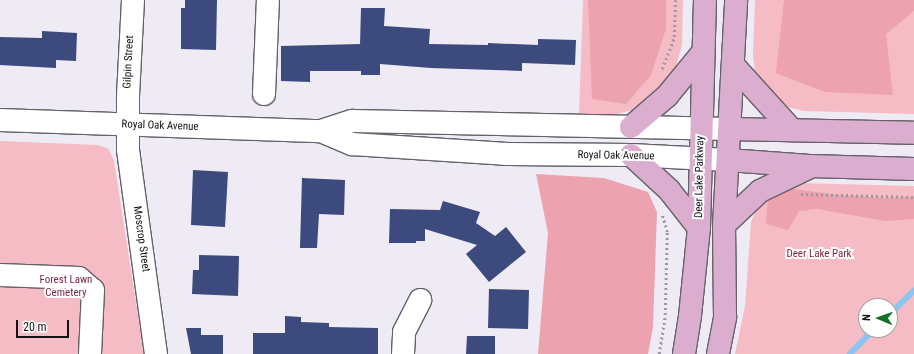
<!DOCTYPE html>
<style>
body{margin:0}
#map{position:relative;width:914px;height:354px;overflow:hidden;background:#efebf4;font-family:"Roboto Condensed",sans-serif}
div>[style]{position:absolute}
.green>*{inset:0;background:#f6bcc5}
.forest>*{inset:0;background:#eca2af}
.stream>*{height:5.5px;margin:-2.75px;padding:0 2.75px;transform-origin:2.75px;border-radius:2.75px;background:#89c6f2}
.building>*{inset:0;background:#3d4a7e}
.path>*{height:2.5px;margin-top:-1.25px;transform-origin:0;background:repeating-linear-gradient(90deg,#9b989f 0 2px,transparent 0 5px)}
.roads{filter:drop-shadow(1px 0 #656169) drop-shadow(-1px 0 #656169) drop-shadow(0 1px #656169) drop-shadow(0 -1px #656169)}
.minor>*{height:22px;margin:-11px;padding:0 11px;transform-origin:11px;border-radius:11px;background:#fff}
.major>*{height:22px;margin:-11px;padding:0 11px;transform-origin:11px;border-radius:11px;background:#dbaed0}
span{translate:-50% -50%;white-space:nowrap;text-align:center;line-height:1.15;-webkit-text-stroke:4px #fff;paint-order:stroke}
.street-label{font-size:11px;color:#131114}
.park-label{font-size:11px;color:#7d283f}
.north{position:absolute;left:858px;top:298px;width:40px;height:40px;box-sizing:border-box;background:#fff;border:1px solid #a1a0a1;border-radius:50%;rotate:272deg;font-size:11px;font-weight:700;line-height:16px;text-align:center;color:#131114}
.north::after{content:'';display:block;margin:auto;width:14px;height:18px;background:#137424;clip-path:polygon(50% 0,100% 100%,50% 72%,0 100%)}
.scale{position:absolute;left:16px;top:320px;width:53px;height:18px;box-sizing:border-box;border:2px solid #131114;border-top:0;padding-left:5px;font-size:12px;line-height:14px;white-space:nowrap;color:#131114;-webkit-text-stroke:3px #fff;paint-order:stroke}
</style>
<div id="map">
<div class="green">
<div style="clip-path:polygon(583px 0,683px 0,682px 45px,676px 66px,667px 82px,642px 105px,635px 109px,618px 114px,579px 115px)"></div>
<div style="clip-path:polygon(755px 0,914px 0,914px 114px,804px 111px,783px 106px,757px 79px,755px 72px,753px 55px)"></div>
<div style="clip-path:polygon(0 141px,97px 145px,108px 148px,114px 161px,144px 354px,0 354px)"></div>
<div style="clip-path:polygon(evenodd,799px 183px,914px 186px,914px 354px,735px 354px,745px 306px,751px 222px,758px 206px,765px 198px,799px 183px,866px 306px,890px 306px,890px 330px,866px 330px,866px 306px)"></div>
</div>
<div class="forest">
<div style="clip-path:polygon(588px 0,666px 0,666px 29px,651px 75px,626px 104px,592px 99px)"></div>
<div style="clip-path:polygon(784px 0,914px 0,914px 11px,886px 34px,893px 95px,825px 92px,776px 73px)"></div>
<div style="clip-path:polygon(536px 174px,604px 178px,648px 192px,657px 212px,653px 327px,648px 354px,538px 354px,548px 233px)"></div>
<div style="clip-path:polygon(793px 189px,838px 195px,886px 198px,914px 197px,914px 219px,885px 221px,817px 209px,799px 211px,788px 230px,766px 224px,768px 200px)"></div>
</div>
<div class="stream">
<div style="left:890px;top:314px;width:33px;rotate:-44deg"></div>
<div style="left:850px;top:354px;width:33px;rotate:-46deg"></div>
</div>
<div class="building">
<div style="clip-path:polygon(185px 0,217px 0,216px 50px,181px 49px,181px 8px,185px 8px)"></div>
<div style="clip-path:polygon(361px 8px,385px 8px,384px 26px,430px 29px,429px 44px,488px 45px,488px 43px,538px 45px,538px 39px,576px 40px,575px 65px,522px 63px,522px 71px,431px 68px,380px 64px,380px 75px,361px 75px,361px 71px,310px 71px,310px 82px,281px 81px,281px 46px,360px 44px)"></div>
<div style="clip-path:polygon(42px 31px,77px 33px,76px 61px,56px 60px,56px 68px,0 65px,0 37px,42px 38px)"></div>
<div style="clip-path:polygon(193px 170px,228px 172px,225px 227px,191px 225px)"></div>
<div style="clip-path:polygon(302px 178px,345px 180px,344px 215px,319px 214px,317px 248px,300px 248px)"></div>
<div style="clip-path:polygon(443px 201px,480px 212px,476px 223px,495px 236px,506px 227px,526px 252px,489px 282px,466px 254px,477px 245px,425px 229px,425px 241px,416px 241px,416px 243px,389px 243px,390px 209px,440px 210px)"></div>
<div style="clip-path:polygon(199px 255px,239px 256px,238px 296px,192px 294px,193px 270px,199px 270px)"></div>
<div style="clip-path:polygon(489px 289px,529px 290px,528px 329px,488px 328px)"></div>
<div style="clip-path:polygon(285px 316px,301px 317px,301px 322px,329px 323px,329px 327px,378px 328px,378px 354px,253px 354px,253px 333px,285px 333px)"></div>
<div style="clip-path:polygon(186px 328px,201px 328px,201px 335px,223px 335px,223px 354px,191px 354px)"></div>
<div style="clip-path:polygon(467px 336px,495px 336px,495px 354px,466px 354px)"></div>
</div>
<div class="path">
<div style="left:662px;top:69px;width:34px;rotate:-69deg"></div>
<div style="left:674px;top:37px;width:37px;rotate:-88deg"></div>
<div style="left:801px;top:194px;width:113px;rotate:1.5deg"></div>
<div style="left:659px;top:354px;width:39px;rotate:-81deg"></div>
<div style="left:665px;top:315px;width:83px;rotate:-88.6deg"></div>
<div style="left:667px;top:232px;width:19px;rotate:-106deg"></div>
</div>
<div class="roads">
<div class="minor">
<div style="left:133px;top:0;width:97px;rotate:93deg"></div>
<div style="left:128px;top:97px;width:53px;rotate:90deg"></div>
<div style="left:128px;top:150px;width:206px;rotate:82.2deg"></div>
<div style="left:264px;top:94px;width:94px;rotate:-87.6deg"></div>
<div style="left:0;top:120px;width:321px;rotate:2deg"></div>
<div style="left:321px;top:131px;width:33px;rotate:-18deg"></div>
<div style="left:352px;top:121px;width:378px;rotate:1.2deg"></div>
<div style="left:321px;top:131px;width:34px;rotate:23deg"></div>
<div style="left:352px;top:144px;width:156px;rotate:3.7deg"></div>
<div style="left:508px;top:154px;width:123px;rotate:0.5deg"></div>
<div style="left:631px;top:155px;width:97px;rotate:3deg"></div>
<div style="left:0;top:275px;width:79px;rotate:2.2deg"></div>
<div style="left:79px;top:278px;width:18px;rotate:41deg"></div>
<div style="left:93px;top:290px;width:64px;rotate:92.7deg"></div>
<div style="left:403px;top:354px;width:22px;rotate:-87deg"></div>
<div style="left:404px;top:332px;width:36px;rotate:-63deg"></div>
</div>
<div class="major">
<div style="left:733px;top:65px;width:88px;rotate:47.8deg"></div>
<div style="left:631px;top:127px;width:48px;rotate:-40.7deg"></div>
<div style="left:667px;top:96px;width:57px;rotate:-50.7deg"></div>
<div style="left:730px;top:129px;width:184px;rotate:1.2deg"></div>
<div style="left:631px;top:155px;width:52px;rotate:42.6deg"></div>
<div style="left:669px;top:190px;width:48px;rotate:51.7deg"></div>
<div style="left:728px;top:160px;width:82px;rotate:4.2deg"></div>
<div style="left:810px;top:166px;width:104px;rotate:1.7deg"></div>
<div style="left:724px;top:225px;width:50px;rotate:-43.4deg"></div>
<div style="left:760px;top:191px;width:55px;rotate:-25.6deg"></div>
<div style="left:684px;top:354px;width:38px;rotate:-81deg"></div>
<div style="left:690px;top:316px;width:88px;rotate:-84.2deg"></div>
<div style="left:699px;top:228px;width:228px;rotate:-88.5deg"></div>
<div style="left:718px;top:354px;width:38px;rotate:-79deg"></div>
<div style="left:725px;top:317px;width:92px;rotate:-90.6deg"></div>
<div style="left:724px;top:225px;width:225px;rotate:-86.9deg"></div>
</div>
</div>
<div class="street-label">
<span style="left:129px;top:62px;rotate:-87deg">Gilpin Street</span>
<span style="left:160px;top:126px;rotate:2deg">Royal Oak Avenue</span>
<span style="left:616px;top:156px;rotate:1deg">Royal Oak Avenue</span>
<span style="left:700px;top:177px;rotate:-89deg">Deer Lake Parkway</span>
<span style="left:141px;top:239px;rotate:82deg">Moscrop Street</span>
</div>
<div class="park-label">
<span style="left:819px;top:254px">Deer Lake Park</span>
<span style="left:66px;top:287px">Forest Lawn<br>Cemetery</span>
</div>
<div class="north">N</div>
<div class="scale">20 m</div>
</div>
